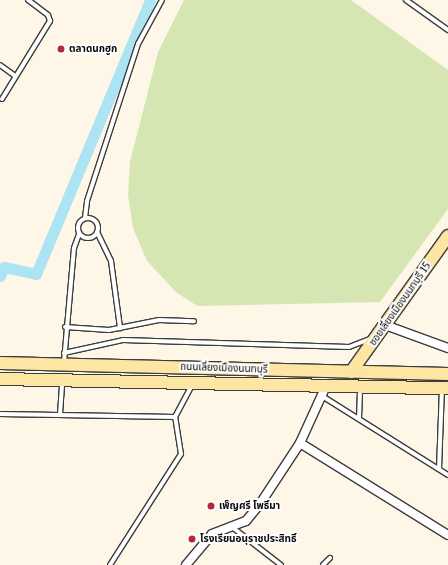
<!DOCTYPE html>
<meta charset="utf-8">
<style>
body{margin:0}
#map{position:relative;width:448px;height:565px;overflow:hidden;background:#fef6e7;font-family:Merriweather,"Noto Sans Thai",serif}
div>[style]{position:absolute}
.green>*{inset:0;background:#d5e6b3}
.canal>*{height:11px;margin:-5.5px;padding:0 5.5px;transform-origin:5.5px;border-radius:5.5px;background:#ade4f4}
.roads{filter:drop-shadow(1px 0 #3c3c3c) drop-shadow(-1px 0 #3c3c3c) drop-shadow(0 1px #3c3c3c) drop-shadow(0 -1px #3c3c3c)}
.lane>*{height:4px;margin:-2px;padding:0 2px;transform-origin:2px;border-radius:2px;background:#fff}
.lane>.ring{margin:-2px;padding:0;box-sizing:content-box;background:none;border:4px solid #fff;border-radius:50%}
.street>*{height:8px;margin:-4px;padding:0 4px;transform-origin:4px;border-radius:4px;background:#fff}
.secondary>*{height:12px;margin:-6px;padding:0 6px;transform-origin:6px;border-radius:6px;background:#fde5a3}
.dots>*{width:11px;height:11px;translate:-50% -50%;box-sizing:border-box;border:2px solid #fff;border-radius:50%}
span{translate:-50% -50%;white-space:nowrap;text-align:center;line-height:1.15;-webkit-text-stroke:4px #fff;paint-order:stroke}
.poi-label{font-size:10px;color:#090909;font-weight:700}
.left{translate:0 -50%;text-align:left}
.street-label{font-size:10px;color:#090909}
</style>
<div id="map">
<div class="green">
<div style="clip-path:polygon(184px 0,351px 0,448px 70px,448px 209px,380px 302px,197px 306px,176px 292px,147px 261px,133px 228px,128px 195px,130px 162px,158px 52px)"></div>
</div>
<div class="canal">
<div style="left:0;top:276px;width:10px;rotate:-66deg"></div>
<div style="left:4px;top:267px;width:33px;rotate:12deg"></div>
<div style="left:36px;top:274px;width:297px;rotate:-67.4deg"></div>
</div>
<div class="roads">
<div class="lane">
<div style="left:406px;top:0;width:52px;rotate:35.5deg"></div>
<div style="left:0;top:65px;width:19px;rotate:36deg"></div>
<div style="left:2px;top:99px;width:92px;rotate:-58.4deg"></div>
<div style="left:50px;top:21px;width:6px;rotate:-108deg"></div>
<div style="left:48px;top:15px;width:25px;rotate:-143deg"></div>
<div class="ring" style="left:78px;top:218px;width:16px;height:16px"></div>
<div style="left:85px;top:218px;width:17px;rotate:-83deg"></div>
<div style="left:87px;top:201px;width:165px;rotate:-72deg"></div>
<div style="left:138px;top:44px;width:50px;rotate:-61.4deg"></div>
<div style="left:97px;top:232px;width:32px;rotate:64deg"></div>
<div style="left:111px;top:261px;width:68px;rotate:82.3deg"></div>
<div style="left:65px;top:327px;width:44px;rotate:3.9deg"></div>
<div style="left:109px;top:330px;width:51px;rotate:-11.3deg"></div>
<div style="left:159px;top:320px;width:35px;rotate:2deg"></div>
<div style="left:64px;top:353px;width:60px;rotate:-12.4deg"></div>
<div style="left:123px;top:340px;width:226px;rotate:1.8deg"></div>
<div style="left:349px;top:347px;width:22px;rotate:-21deg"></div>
<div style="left:64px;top:362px;width:114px;rotate:-85deg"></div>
<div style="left:74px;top:248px;width:15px;rotate:-70deg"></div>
<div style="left:322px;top:396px;width:149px;rotate:32.1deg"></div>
<div style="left:0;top:414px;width:175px;rotate:1deg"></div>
<div style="left:60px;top:414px;width:32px;rotate:-86deg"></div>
<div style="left:359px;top:419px;width:32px;rotate:-88deg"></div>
<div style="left:439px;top:469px;width:81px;rotate:-87.9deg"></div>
<div style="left:232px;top:527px;width:62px;rotate:37.8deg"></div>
<div style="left:110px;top:565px;width:132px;rotate:-57.4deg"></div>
<div style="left:181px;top:454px;width:37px;rotate:-99deg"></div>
<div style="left:175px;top:417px;width:36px;rotate:-62deg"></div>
<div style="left:323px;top:565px;width:10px;rotate:-45deg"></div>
</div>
<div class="street">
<div style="left:385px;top:325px;width:67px;rotate:20.1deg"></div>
<div style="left:300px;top:443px;width:174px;rotate:31.9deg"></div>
<div style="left:186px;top:565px;width:40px;rotate:-50deg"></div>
<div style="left:212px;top:534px;width:36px;rotate:-21deg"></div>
<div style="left:246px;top:521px;width:22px;rotate:-51deg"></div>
<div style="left:260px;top:504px;width:73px;rotate:-56.7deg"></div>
<div style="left:300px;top:443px;width:63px;rotate:-65.5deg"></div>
</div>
<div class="secondary">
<div style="left:0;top:363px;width:448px;rotate:1.4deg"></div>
<div style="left:351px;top:372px;width:167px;rotate:-54.5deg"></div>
<div style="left:0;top:379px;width:448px;rotate:1.2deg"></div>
</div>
</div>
<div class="dots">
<div style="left:61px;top:49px;background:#b42743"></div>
<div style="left:211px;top:506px;background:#b42743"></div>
<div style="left:192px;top:539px;background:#b42743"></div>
</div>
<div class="poi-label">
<span class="left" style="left:69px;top:49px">ตลาดนกฮูก</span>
<span class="left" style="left:219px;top:506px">เพ็ญศรี โพธิ์มา</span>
<span class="left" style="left:200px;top:539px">โรงเรียนอนุราชประสิทธิ์</span>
</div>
<div class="street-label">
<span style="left:400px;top:304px;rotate:-55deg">ซอยเลี่ยงเมืองนนทบุรี 15</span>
<span style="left:224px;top:368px;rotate:2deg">ถนนเลี่ยงเมืองนนทบุรี</span>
</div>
</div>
